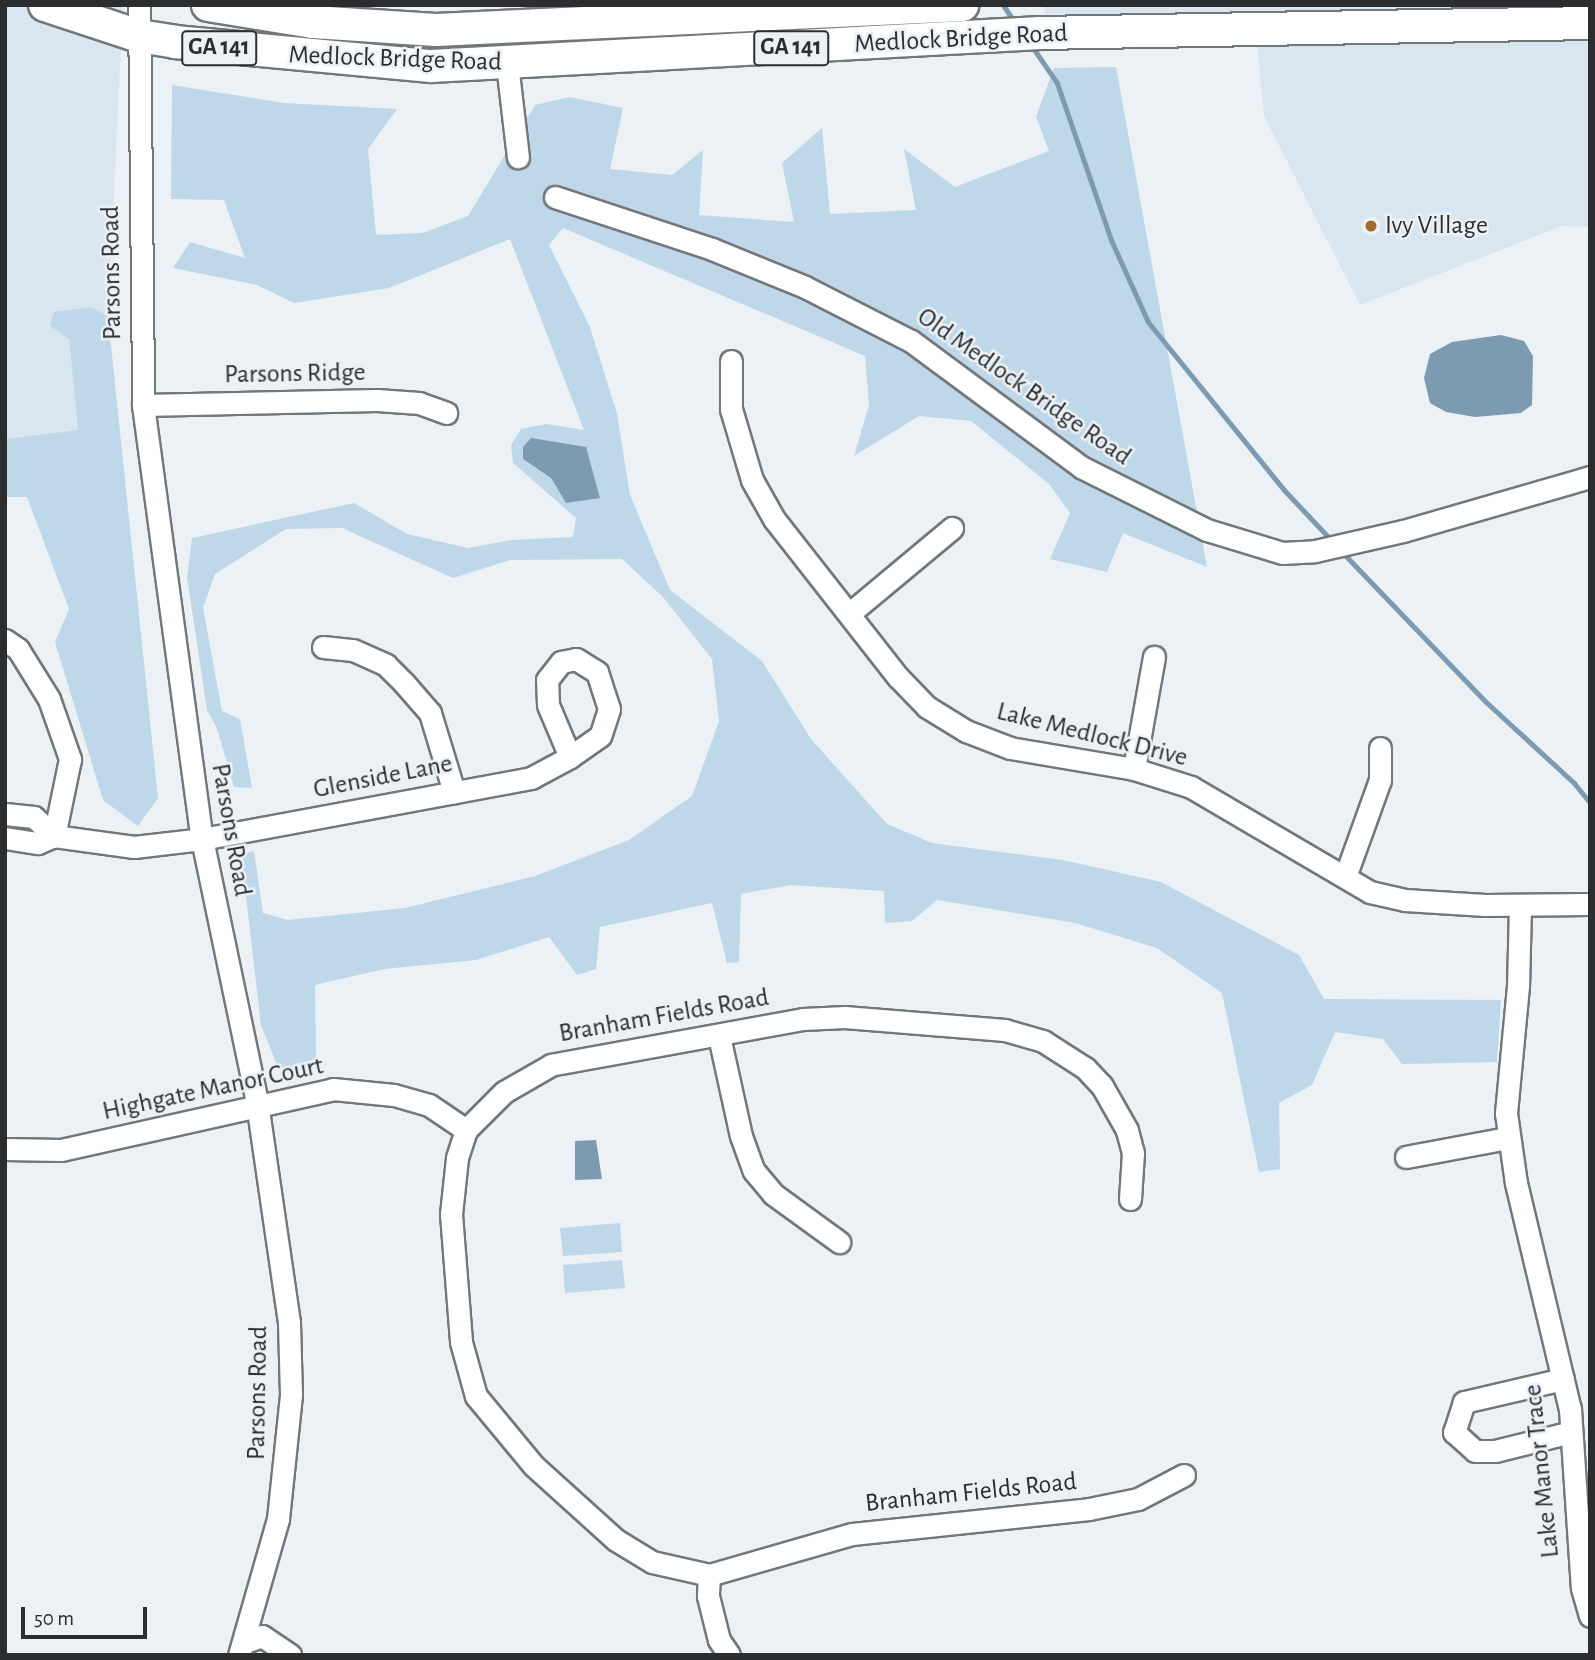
<!DOCTYPE html>
<style>
body{margin:0}
#map{position:relative;width:1595px;height:1660px;overflow:hidden;background:#ebf1f5;font-family:"Alegreya Sans",sans-serif}
div>[style]{position:absolute}
.built>*{inset:0;background:#d9e6ef}
.green>*{inset:0;background:#bed8e9}
.water>*{inset:0;background:#7c9bb0}
.stream>*{height:5px;margin:-2.5px;padding:0 2.5px;transform-origin:2.5px;border-radius:2.5px;background:#7c9bb0}
.roads{filter:drop-shadow(2px 0 #72777a) drop-shadow(-2px 0 #72777a) drop-shadow(0 2px #72777a) drop-shadow(0 -2px #72777a)}
.minor>*{height:21px;margin:-10.5px;padding:0 10.5px;transform-origin:10.5px;border-radius:10.5px;background:#fff}
.highway>*{height:32px;margin:-16px;padding:0 16px;transform-origin:16px;border-radius:16px;background:#fff}
.dots>*{width:19px;height:19px;translate:-50% -50%;box-sizing:border-box;border:4px solid #ebf1f5;border-radius:50%}
span{translate:-50% -50%;white-space:nowrap;text-align:center;line-height:1.15;-webkit-text-stroke:5px #ebf1f5;paint-order:stroke}
.shield-label span{padding:2px 5px;background:#ebf1f5;border:2px solid;border-radius:5px;-webkit-text-stroke-width:0}
.shield-label{font-size:24px;color:#2b2d2f;font-weight:700}
.street-label{font-size:26px;color:#2b2d2f}
.poi-label{font-size:26px;color:#2b2d2f}
.left{translate:0 -50%;text-align:left}
.frame{position:absolute;inset:0;border:7px solid #2b2d2f;pointer-events:none}
.scale{position:absolute;left:21px;top:1607px;width:126px;height:32px;box-sizing:border-box;border:4px solid #2b2d2f;border-top:0;padding-left:9px;font-size:21px;line-height:24px;white-space:nowrap;color:#2b2d2f;-webkit-text-stroke:5px #ebf1f5;paint-order:stroke}
</style>
<div id="map">
<div class="built">
<div style="clip-path:polygon(5px 5px,123px 5px,108px 316px,91px 307px,69px 339px,78px 430px,5px 439px)"></div>
<div style="clip-path:polygon(1044px 5px,1590px 5px,1590px 227px,1562px 226px,1360px 305px,1264px 116px,1255px 20px,1045px 14px)"></div>
</div>
<div class="green">
<div style="clip-path:polygon(1116px 67px,1207px 567px,1123px 533px,1107px 572px,1050px 559px,1070px 513px,1049px 484px,971px 421px,919px 416px,854px 456px,869px 405px,865px 356px,563px 228px,549px 245px,590px 327px,617px 414px,630px 495px,670px 590px,762px 661px,811px 739px,887px 824px,932px 843px,1063px 860px,1161px 882px,1299px 955px,1324px 999px,1501px 1000px,1497px 1062px,1402px 1064px,1383px 1039px,1335px 1032px,1312px 1085px,1279px 1103px,1280px 1169px,1259px 1172px,1222px 993px,1157px 948px,1075px 923px,937px 900px,912px 921px,885px 923px,884px 891px,791px 885px,741px 894px,739px 962px,727px 963px,712px 903px,600px 927px,596px 969px,577px 975px,549px 937px,476px 960px,384px 969px,315px 985px,316px 1058px,305px 1071px,279px 1070px,261px 1025px,241px 854px,254px 851px,263px 913px,288px 920px,405px 908px,535px 876px,629px 840px,692px 796px,719px 721px,712px 659px,663px 597px,622px 559px,510px 560px,453px 578px,342px 528px,286px 529px,215px 574px,203px 608px,222px 711px,240px 719px,252px 788px,234px 787px,217px 728px,207px 710px,187px 577px,192px 538px,354px 503px,407px 534px,468px 548px,511px 540px,573px 537px,576px 518px,513px 463px,511px 445px,521px 429px,546px 424px,584px 430px,510px 239px,389px 288px,294px 303px,257px 285px,173px 268px,190px 242px,245px 258px,224px 200px,171px 199px,172px 85px,284px 103px,397px 109px,368px 149px,376px 235px,422px 233px,468px 216px,535px 105px,570px 97px,623px 108px,610px 169px,672px 175px,703px 150px,699px 215px,794px 222px,782px 163px,822px 128px,830px 214px,916px 210px,904px 149px,955px 187px,1049px 151px,1036px 117px,1054px 68px)"></div>
<div style="clip-path:polygon(91px 307px,108px 316px,158px 798px,138px 826px,103px 800px,55px 642px,69px 609px,27px 497px,5px 497px,5px 439px,78px 430px,69px 339px,50px 326px,54px 312px)"></div>
<div style="clip-path:polygon(620px 1223px,622px 1252px,563px 1256px,560px 1228px)"></div>
<div style="clip-path:polygon(622px 1260px,625px 1288px,565px 1293px,563px 1265px)"></div>
</div>
<div class="water">
<div style="clip-path:polygon(1501px 335px,1524px 341px,1533px 356px,1532px 405px,1521px 413px,1475px 417px,1446px 412px,1430px 403px,1424px 378px,1430px 354px,1452px 342px)"></div>
<div style="clip-path:polygon(531px 438px,586px 447px,600px 498px,566px 503px,551px 478px,523px 459px,523px 447px)"></div>
<div style="clip-path:polygon(596px 1140px,602px 1179px,575px 1180px,575px 1141px)"></div>
</div>
<div class="stream">
<div style="left:1003px;top:5px;width:22px;rotate:56deg"></div>
<div style="left:1031px;top:45px;width:46px;rotate:55.6deg"></div>
<div style="left:1057px;top:83px;width:166px;rotate:71deg"></div>
<div style="left:1111px;top:240px;width:90px;rotate:65.7deg"></div>
<div style="left:1148px;top:322px;width:216px;rotate:51deg"></div>
<div style="left:1284px;top:490px;width:70px;rotate:46.7deg"></div>
<div style="left:1341px;top:551px;width:209px;rotate:46.2deg"></div>
<div style="left:1486px;top:702px;width:120px;rotate:42.6deg"></div>
<div style="left:1574px;top:783px;width:26px;rotate:51deg"></div>
</div>
<div class="roads">
<div class="minor">
<div style="left:139px;top:5px;width:400px;rotate:89.4deg"></div>
<div style="left:143px;top:405px;width:438px;rotate:82.3deg"></div>
<div style="left:202px;top:839px;width:270px;rotate:78.2deg"></div>
<div style="left:257px;top:1103px;width:222px;rotate:81.7deg"></div>
<div style="left:289px;top:1323px;width:72px;rotate:88.4deg"></div>
<div style="left:291px;top:1395px;width:125px;rotate:96deg"></div>
<div style="left:278px;top:1519px;width:141px;rotate:106deg"></div>
<div style="left:507px;top:64px;width:94px;rotate:83.3deg"></div>
<div style="left:555px;top:197px;width:165px;rotate:18.3deg"></div>
<div style="left:712px;top:249px;width:100px;rotate:22.2deg"></div>
<div style="left:805px;top:287px;width:119px;rotate:27deg"></div>
<div style="left:911px;top:341px;width:212px;rotate:36.5deg"></div>
<div style="left:1081px;top:467px;width:141px;rotate:26.6deg"></div>
<div style="left:1207px;top:530px;width:78px;rotate:17deg"></div>
<div style="left:1282px;top:553px;width:33px;rotate:-3deg"></div>
<div style="left:1315px;top:551px;width:90px;rotate:-12.8deg"></div>
<div style="left:1403px;top:531px;width:195px;rotate:-16.1deg"></div>
<div style="left:731px;top:361px;width:48px;rotate:90deg"></div>
<div style="left:731px;top:409px;width:74px;rotate:73.5deg"></div>
<div style="left:752px;top:480px;width:45px;rotate:60.6deg"></div>
<div style="left:774px;top:519px;width:201px;rotate:51.9deg"></div>
<div style="left:898px;top:677px;width:42px;rotate:46deg"></div>
<div style="left:927px;top:707px;width:46px;rotate:31.6deg"></div>
<div style="left:966px;top:731px;width:47px;rotate:21.1deg"></div>
<div style="left:1010px;top:748px;width:126px;rotate:9.6deg"></div>
<div style="left:1134px;top:769px;width:60px;rotate:17.5deg"></div>
<div style="left:1191px;top:787px;width:208px;rotate:30.4deg"></div>
<div style="left:1370px;top:892px;width:36px;rotate:13deg"></div>
<div style="left:1405px;top:900px;width:80px;rotate:3.6deg"></div>
<div style="left:1485px;top:905px;width:105px;rotate:-0.5deg"></div>
<div style="left:143px;top:405px;width:234px;rotate:-1.2deg"></div>
<div style="left:377px;top:400px;width:42px;rotate:4.1deg"></div>
<div style="left:419px;top:403px;width:29px;rotate:20deg"></div>
<div style="left:850px;top:613px;width:133px;rotate:-39.8deg"></div>
<div style="left:5px;top:640px;width:16px;rotate:35deg"></div>
<div style="left:18px;top:649px;width:59px;rotate:58.2deg"></div>
<div style="left:49px;top:699px;width:64px;rotate:70.7deg"></div>
<div style="left:70px;top:759px;width:79px;rotate:101.7deg"></div>
<div style="left:323px;top:647px;width:30px;rotate:6deg"></div>
<div style="left:353px;top:650px;width:36px;rotate:24deg"></div>
<div style="left:386px;top:665px;width:25px;rotate:45deg"></div>
<div style="left:404px;top:683px;width:40px;rotate:49deg"></div>
<div style="left:430px;top:713px;width:83px;rotate:73.1deg"></div>
<div style="left:576px;top:659px;width:25px;rotate:32deg"></div>
<div style="left:597px;top:672px;width:39px;rotate:72deg"></div>
<div style="left:609px;top:709px;width:28px;rotate:108deg"></div>
<div style="left:600px;top:736px;width:37px;rotate:145deg"></div>
<div style="left:570px;top:757px;width:56px;rotate:-112.9deg"></div>
<div style="left:548px;top:705px;width:25px;rotate:-92deg"></div>
<div style="left:547px;top:680px;width:23px;rotate:-52deg"></div>
<div style="left:561px;top:662px;width:15px;rotate:-11deg"></div>
<div style="left:1134px;top:769px;width:114px;rotate:-79.9deg"></div>
<div style="left:5px;top:814px;width:29px;rotate:6deg"></div>
<div style="left:34px;top:817px;width:28px;rotate:44deg"></div>
<div style="left:5px;top:838px;width:33px;rotate:9deg"></div>
<div style="left:38px;top:843px;width:17px;rotate:-24deg"></div>
<div style="left:54px;top:836px;width:81px;rotate:7.8deg"></div>
<div style="left:134px;top:847px;width:68px;rotate:-6.7deg"></div>
<div style="left:202px;top:839px;width:335px;rotate:-10.5deg"></div>
<div style="left:531px;top:778px;width:44px;rotate:-28.3deg"></div>
<div style="left:1345px;top:877px;width:103px;rotate:-70.2deg"></div>
<div style="left:1380px;top:780px;width:32px;rotate:-90deg"></div>
<div style="left:1520px;top:906px;width:80px;rotate:91.4deg"></div>
<div style="left:1518px;top:986px;width:128px;rotate:95.4deg"></div>
<div style="left:1506px;top:1113px;width:71px;rotate:81.9deg"></div>
<div style="left:1516px;top:1183px;width:232px;rotate:76.6deg"></div>
<div style="left:1570px;top:1409px;width:179px;rotate:86.2deg"></div>
<div style="left:1582px;top:1588px;width:29px;rotate:74deg"></div>
<div style="left:719px;top:1036px;width:102px;rotate:77.6deg"></div>
<div style="left:741px;top:1136px;width:37px;rotate:70deg"></div>
<div style="left:754px;top:1171px;width:30px;rotate:50deg"></div>
<div style="left:773px;top:1194px;width:82px;rotate:36deg"></div>
<div style="left:5px;top:1149px;width:56px;rotate:1deg"></div>
<div style="left:61px;top:1150px;width:279px;rotate:-12.6deg"></div>
<div style="left:333px;top:1089px;width:61px;rotate:5.6deg"></div>
<div style="left:394px;top:1095px;width:36px;rotate:16deg"></div>
<div style="left:429px;top:1105px;width:45px;rotate:34deg"></div>
<div style="left:1406px;top:1157px;width:104px;rotate:-10.6deg"></div>
<div style="left:1130px;top:1199px;width:46px;rotate:-86.3deg"></div>
<div style="left:1133px;top:1153px;width:24px;rotate:-105deg"></div>
<div style="left:1127px;top:1130px;width:51px;rotate:-119.6deg"></div>
<div style="left:1102px;top:1086px;width:25px;rotate:-133deg"></div>
<div style="left:1085px;top:1068px;width:50px;rotate:-147.3deg"></div>
<div style="left:1043px;top:1041px;width:40px;rotate:-164deg"></div>
<div style="left:1005px;top:1030px;width:161px;rotate:-175.4deg"></div>
<div style="left:845px;top:1017px;width:42px;rotate:177.3deg"></div>
<div style="left:803px;top:1019px;width:256px;rotate:169.7deg"></div>
<div style="left:551px;top:1065px;width:54px;rotate:150.1deg"></div>
<div style="left:504px;top:1092px;width:54px;rotate:135deg"></div>
<div style="left:466px;top:1130px;width:29px;rotate:108deg"></div>
<div style="left:457px;top:1158px;width:56px;rotate:96.1deg"></div>
<div style="left:451px;top:1214px;width:128px;rotate:85.5deg"></div>
<div style="left:461px;top:1342px;width:56px;rotate:74.5deg"></div>
<div style="left:476px;top:1396px;width:91px;rotate:50.4deg"></div>
<div style="left:534px;top:1466px;width:110px;rotate:42.1deg"></div>
<div style="left:616px;top:1540px;width:42px;rotate:31.4deg"></div>
<div style="left:652px;top:1562px;width:58px;rotate:12.8deg"></div>
<div style="left:709px;top:1575px;width:149px;rotate:-16deg"></div>
<div style="left:852px;top:1534px;width:238px;rotate:-6deg"></div>
<div style="left:1089px;top:1509px;width:50px;rotate:-11.5deg"></div>
<div style="left:1138px;top:1499px;width:52px;rotate:-27.6deg"></div>
<div style="left:1563px;top:1379px;width:102px;rotate:166.9deg"></div>
<div style="left:1464px;top:1402px;width:32px;rotate:108deg"></div>
<div style="left:1454px;top:1432px;width:28px;rotate:42deg"></div>
<div style="left:1475px;top:1451px;width:20px"></div>
<div style="left:1495px;top:1451px;width:78px;rotate:-14deg"></div>
<div style="left:709px;top:1575px;width:21px;rotate:93deg"></div>
<div style="left:708px;top:1596px;width:45px;rotate:76deg"></div>
<div style="left:719px;top:1640px;width:18px;rotate:56deg"></div>
<div style="left:245px;top:1642px;width:18px;rotate:-19deg"></div>
<div style="left:262px;top:1636px;width:34px;rotate:34deg"></div>
</div>
<div class="highway">
<div style="left:45px;top:5px;width:99px;rotate:18.3deg"></div>
<div style="left:139px;top:36px;width:36px;rotate:9deg"></div>
<div style="left:175px;top:42px;width:257px;rotate:5.4deg"></div>
<div style="left:431px;top:66px;width:610px;rotate:-3.1deg"></div>
<div style="left:1040px;top:33px;width:550px;rotate:-1.04deg"></div>
<div style="left:208px;top:5px;width:106px;rotate:9.2deg"></div>
<div style="left:313px;top:22px;width:123px;rotate:3.7deg"></div>
<div style="left:436px;top:30px;width:527px;rotate:-2.72deg"></div>
</div>
</div>
<div class="dots">
<div style="left:1371px;top:226px;background:#a36a29"></div>
</div>
<div class="shield-label">
<span style="left:219px;top:48px">GA 141</span>
<span style="left:791px;top:48px">GA 141</span>
</div>
<div class="street-label">
<span style="left:961px;top:39px;rotate:-3deg">Medlock Bridge Road</span>
<span style="left:395px;top:59px;rotate:2deg">Medlock Bridge Road</span>
<span style="left:112px;top:273px;rotate:-91deg">Parsons Road</span>
<span style="left:295px;top:374px;rotate:-1deg">Parsons Ridge</span>
<span style="left:1024px;top:387px;rotate:35deg">Old Medlock Bridge Road</span>
<span style="left:1092px;top:735px;rotate:14deg">Lake Medlock Drive</span>
<span style="left:383px;top:777px;rotate:-11deg">Glenside Lane</span>
<span style="left:231px;top:830px;rotate:80deg">Parsons Road</span>
<span style="left:664px;top:1016px;rotate:-10deg">Branham Fields Road</span>
<span style="left:213px;top:1089px;rotate:-12deg">Highgate Manor Court</span>
<span style="left:258px;top:1393px;rotate:-89deg">Parsons Road</span>
<span style="left:1542px;top:1471px;rotate:-96deg">Lake Manor Trace</span>
<span style="left:971px;top:1493px;rotate:-6deg">Branham Fields Road</span>
</div>
<div class="poi-label">
<span class="left" style="left:1385px;top:226px">Ivy Village</span>
</div>
<div class="frame"></div>
<div class="scale">50 m</div>
</div>
